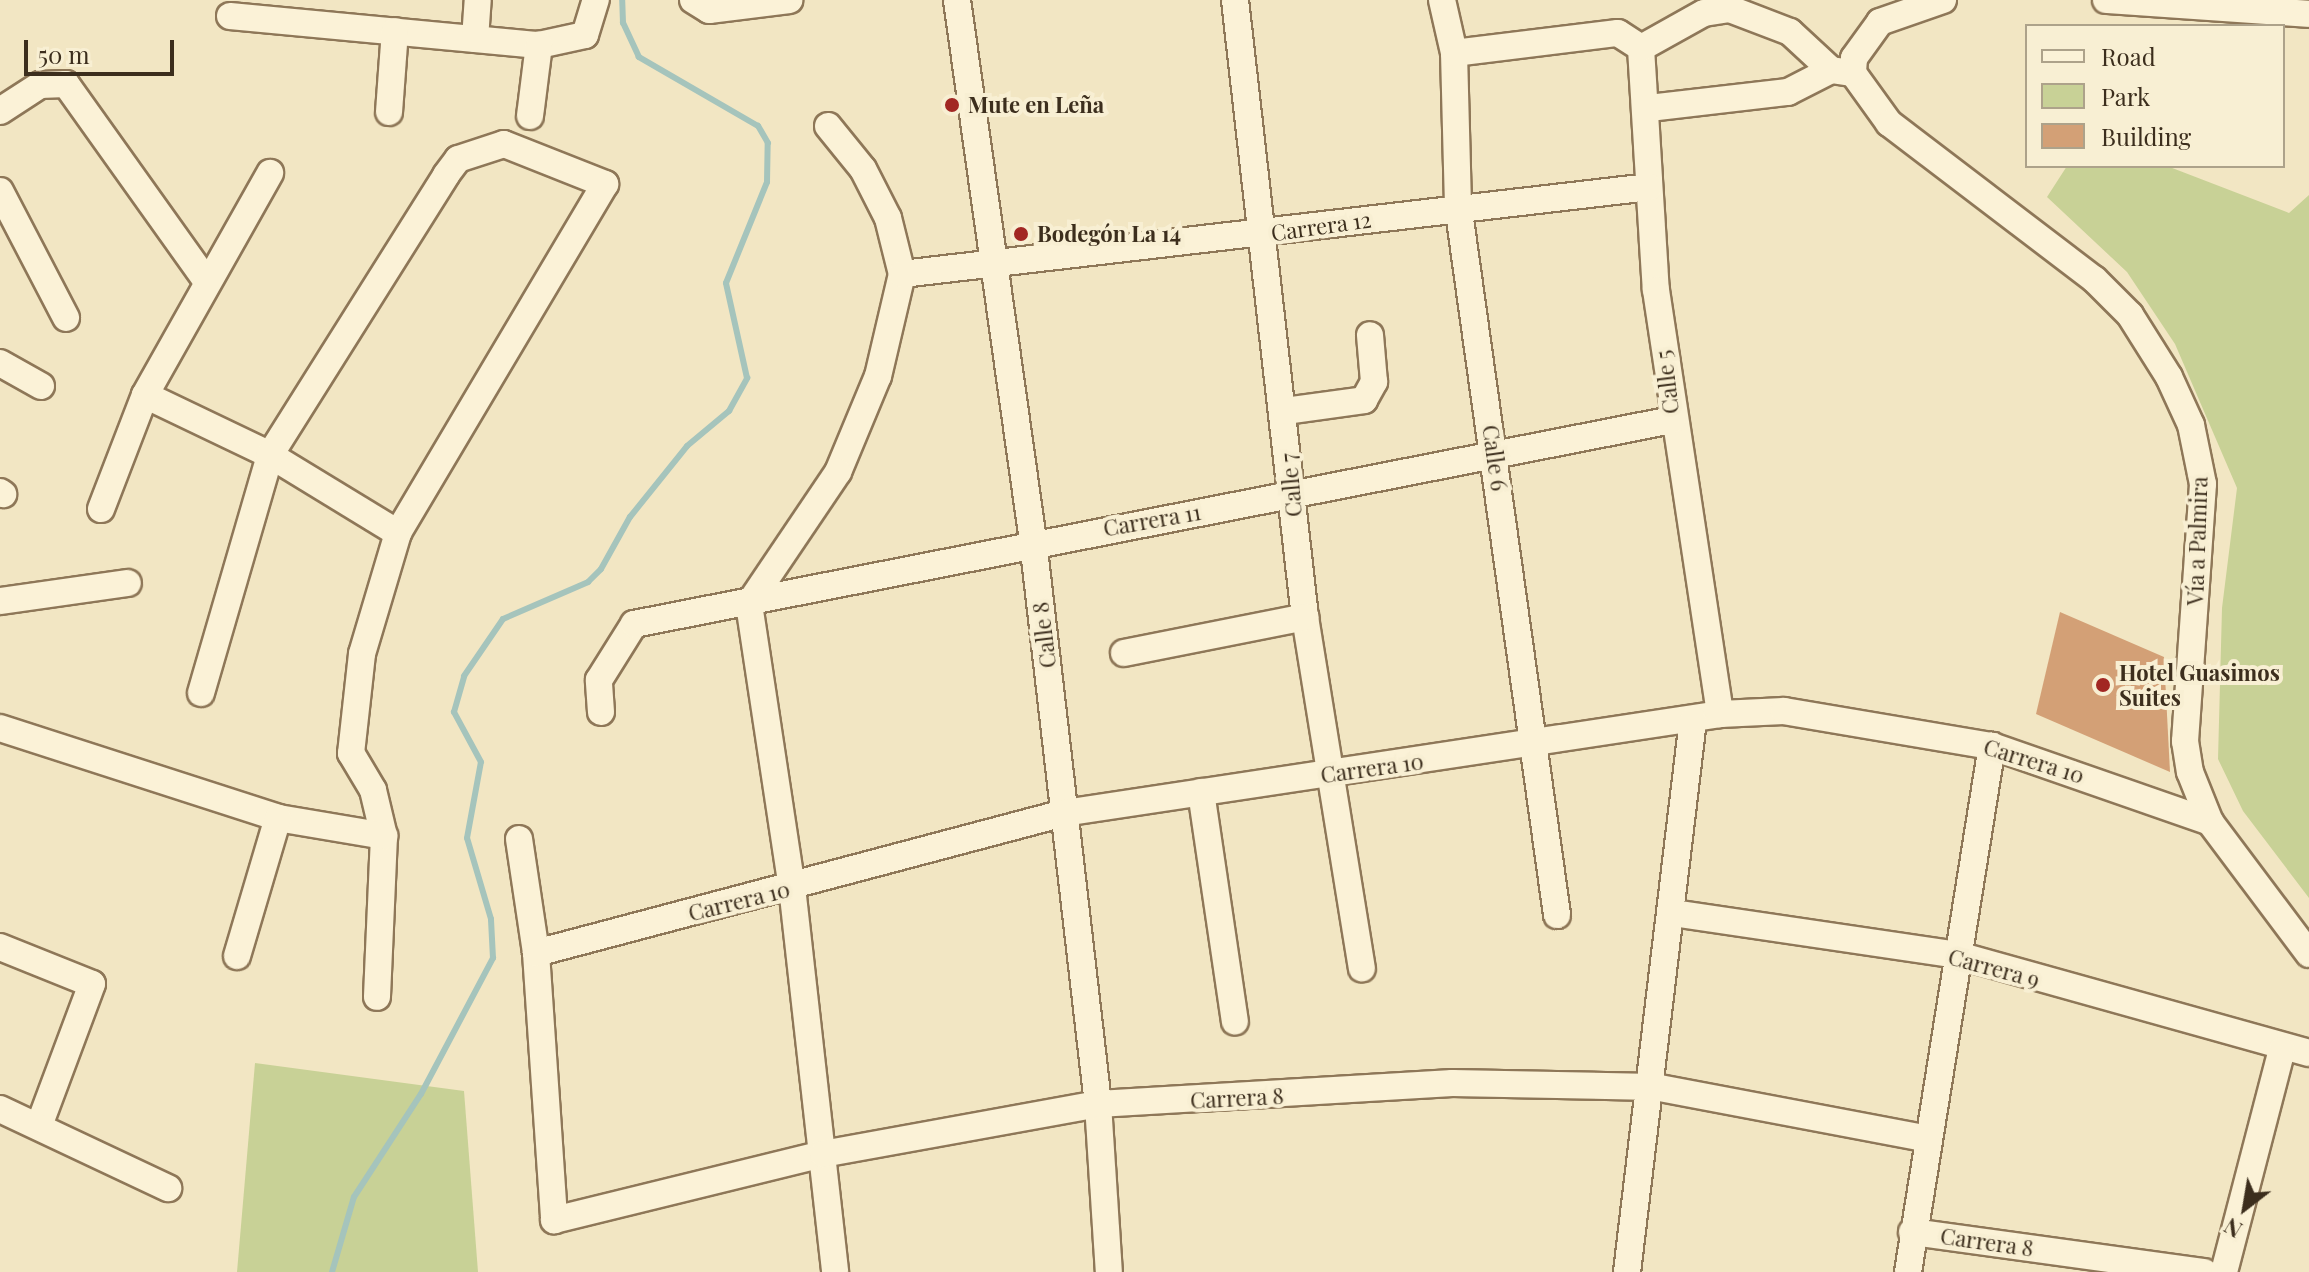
<!DOCTYPE html>
<meta charset="utf-8">
<style>
body{margin:0}
#map{position:relative;width:2309px;height:1272px;overflow:hidden;background:#f2e6c3;font-family:"Playfair Display",serif}
div>[style]{position:absolute}
.green>*{inset:0;background:#c8d196}
.stream>*{height:6px;margin:-3px;padding:0 3px;transform-origin:3px;border-radius:3px;background:#a5c4bc}
.building>*{inset:0;background:#d3a076}
.roads{filter:drop-shadow(2px 0 #8e7758) drop-shadow(-2px 0 #8e7758) drop-shadow(0 2px #8e7758) drop-shadow(0 -2px #8e7758)}
.minor>*{height:26px;margin:-13px;padding:0 13px;transform-origin:13px;border-radius:13px;background:#fbf2d7}
.dots>*{width:22px;height:22px;translate:-50% -50%;box-sizing:border-box;border:4px solid #f8efd3;border-radius:50%}
span{translate:-50% -50%;white-space:nowrap;text-align:center;line-height:1.15;-webkit-text-stroke:8px #f8efd3;paint-order:stroke}
.poi-label{font-size:22px;color:#3c2e1d;font-weight:700}
.left{translate:0 -50%;text-align:left}
.street-label{font-size:22px;color:#3c2e1d}
.legend{position:absolute;left:2025px;top:24px;width:260px;height:144px;box-sizing:border-box;background:#f8efd3;border:2px solid #ada28a;margin:0;padding:10px 14px;list-style:none;font-size:24px;color:#3c2e1d}
.legend li{display:flex;align-items:center;gap:16px;height:40px}
.legend b{width:40px;border:2px solid #ada28a}
.north{position:absolute;left:2205px;top:1168px;width:80px;height:80px;-webkit-text-stroke:6px #f8efd3;paint-order:stroke;rotate:211deg;font-size:22px;font-weight:700;line-height:32px;text-align:center;color:#3c2e1d}
.north::after{content:'';display:block;margin:auto;width:28px;height:36px;background:#3c2e1d;clip-path:polygon(50% 0,100% 100%,50% 72%,0 100%)}
.scale{position:absolute;left:24px;top:40px;width:150px;height:36px;box-sizing:border-box;border:4px solid #3c2e1d;border-top:0;padding-left:10px;font-size:24px;line-height:28px;white-space:nowrap;color:#3c2e1d;-webkit-text-stroke:6px #f8efd3;paint-order:stroke}
</style>
<div id="map">
<div class="green">
<div style="clip-path:polygon(2067px 166px,2167px 166px,2289px 213px,2309px 195px,2309px 898px,2243px 811px,2218px 759px,2222px 608px,2237px 488px,2175px 344px,2127px 272px,2047px 197px)"></div>
<div style="clip-path:polygon(255px 1063px,464px 1091px,478px 1272px,237px 1272px)"></div>
</div>
<div class="stream">
<div style="left:332px;top:1272px;width:78px;rotate:-73.7deg"></div>
<div style="left:354px;top:1197px;width:123px;rotate:-57deg"></div>
<div style="left:421px;top:1094px;width:154px;rotate:-62.1deg"></div>
<div style="left:493px;top:958px;width:39px;rotate:-93deg"></div>
<div style="left:491px;top:919px;width:84px;rotate:-106.5deg"></div>
<div style="left:467px;top:838px;width:77px;rotate:-79.6deg"></div>
<div style="left:481px;top:762px;width:57px;rotate:-118.4deg"></div>
<div style="left:454px;top:712px;width:37px;rotate:-74deg"></div>
<div style="left:464px;top:676px;width:69px;rotate:-55.6deg"></div>
<div style="left:503px;top:619px;width:93px;rotate:-23.5deg"></div>
<div style="left:588px;top:582px;width:18px;rotate:-45deg"></div>
<div style="left:601px;top:569px;width:60px;rotate:-60.9deg"></div>
<div style="left:630px;top:517px;width:91px;rotate:-51.2deg"></div>
<div style="left:687px;top:446px;width:55px;rotate:-39.8deg"></div>
<div style="left:729px;top:411px;width:38px;rotate:-61deg"></div>
<div style="left:747px;top:378px;width:97px;rotate:-102.5deg"></div>
<div style="left:726px;top:283px;width:109px;rotate:-67.9deg"></div>
<div style="left:767px;top:182px;width:39px;rotate:-89deg"></div>
<div style="left:768px;top:143px;width:20px;rotate:-120deg"></div>
<div style="left:758px;top:126px;width:138px;rotate:-149.9deg"></div>
<div style="left:639px;top:57px;width:38px;rotate:-115deg"></div>
<div style="left:623px;top:23px;width:23px;rotate:-92deg"></div>
</div>
<div class="building">
<div style="clip-path:polygon(2060px 612px,2164px 657px,2170px 772px,2036px 714px)"></div>
</div>
<div class="roads">
<div class="minor">
<div style="left:693px;top:0;width:19px;rotate:32deg"></div>
<div style="left:709px;top:10px;width:81px;rotate:-7.1deg"></div>
<div style="left:957px;top:0;width:546px;rotate:82deg"></div>
<div style="left:1033px;top:541px;width:567px;rotate:83.41deg"></div>
<div style="left:1098px;top:1104px;width:168px;rotate:86.3deg"></div>
<div style="left:1235px;top:0;width:621px;rotate:83.53deg"></div>
<div style="left:1305px;top:617px;width:356px;rotate:80.8deg"></div>
<div style="left:1442px;top:0;width:54px;rotate:77.2deg"></div>
<div style="left:1454px;top:53px;width:152px;rotate:88.5deg"></div>
<div style="left:1458px;top:205px;width:717px;rotate:82.06deg"></div>
<div style="left:1943px;top:0;width:67px;rotate:160.8deg"></div>
<div style="left:1880px;top:22px;width:44px;rotate:125.8deg"></div>
<div style="left:1854px;top:58px;width:15px;rotate:94deg"></div>
<div style="left:1853px;top:73px;width:62px;rotate:54.2deg"></div>
<div style="left:1889px;top:123px;width:258px;rotate:37.3deg"></div>
<div style="left:2094px;top:279px;width:51px;rotate:45deg"></div>
<div style="left:2130px;top:315px;width:73px;rotate:57.8deg"></div>
<div style="left:2169px;top:377px;width:53px;rotate:65.4deg"></div>
<div style="left:2191px;top:425px;width:60px;rotate:78.5deg"></div>
<div style="left:2203px;top:484px;width:258px;rotate:94deg"></div>
<div style="left:2185px;top:741px;width:31px;rotate:81deg"></div>
<div style="left:2190px;top:772px;width:54px;rotate:68.2deg"></div>
<div style="left:2210px;top:822px;width:165px;rotate:53.1deg"></div>
<div style="left:2106px;top:0;width:203px;rotate:3.9deg"></div>
<div style="left:230px;top:16px;width:310px;rotate:5.4deg"></div>
<div style="left:539px;top:45px;width:47px;rotate:-12.3deg"></div>
<div style="left:585px;top:35px;width:37px;rotate:-73deg"></div>
<div style="left:475px;top:39px;width:39px;rotate:-86deg"></div>
<div style="left:1641px;top:48px;width:242px;rotate:86.5deg"></div>
<div style="left:1656px;top:290px;width:429px;rotate:81.4deg"></div>
<div style="left:1641px;top:48px;width:72px;rotate:-29.1deg"></div>
<div style="left:1704px;top:13px;width:26px;rotate:-9deg"></div>
<div style="left:1730px;top:9px;width:64px;rotate:21deg"></div>
<div style="left:1790px;top:32px;width:56px;rotate:42.8deg"></div>
<div style="left:1831px;top:70px;width:22px;rotate:8deg"></div>
<div style="left:1454px;top:53px;width:165px;rotate:-7deg"></div>
<div style="left:1618px;top:33px;width:27px;rotate:33deg"></div>
<div style="left:1649px;top:108px;width:140px;rotate:-6.6deg"></div>
<div style="left:1788px;top:92px;width:48px;rotate:-27.1deg"></div>
<div style="left:0;top:111px;width:48px;rotate:-33deg"></div>
<div style="left:40px;top:85px;width:26px;rotate:-2deg"></div>
<div style="left:66px;top:84px;width:241px;rotate:54.5deg"></div>
<div style="left:389px;top:112px;width:81px;rotate:-85.8deg"></div>
<div style="left:530px;top:116px;width:72px;rotate:-82.8deg"></div>
<div style="left:828px;top:126px;width:55px;rotate:50.9deg"></div>
<div style="left:863px;top:169px;width:55px;rotate:63deg"></div>
<div style="left:888px;top:218px;width:58px;rotate:76deg"></div>
<div style="left:902px;top:274px;width:105px;rotate:103.2deg"></div>
<div style="left:878px;top:376px;width:104px;rotate:112.6deg"></div>
<div style="left:838px;top:472px;width:159px;rotate:124deg"></div>
<div style="left:749px;top:604px;width:286px;rotate:81.4deg"></div>
<div style="left:792px;top:887px;width:387px;rotate:83.6deg"></div>
<div style="left:0;top:191px;width:143px;rotate:62.5deg"></div>
<div style="left:902px;top:274px;width:752px;rotate:-6.64deg"></div>
<div style="left:0;top:363px;width:47px;rotate:29.3deg"></div>
<div style="left:145px;top:395px;width:139px;rotate:25.6deg"></div>
<div style="left:270px;top:455px;width:150px;rotate:31.4deg"></div>
<div style="left:1285px;top:411px;width:80px;rotate:-7.9deg"></div>
<div style="left:1364px;top:400px;width:21px;rotate:-61deg"></div>
<div style="left:1374px;top:382px;width:47px;rotate:-94.9deg"></div>
<div style="left:0;top:492px;width:4px;rotate:34deg"></div>
<div style="left:101px;top:509px;width:122px;rotate:-68.9deg"></div>
<div style="left:145px;top:395px;width:255px;rotate:-60.6deg"></div>
<div style="left:0;top:601px;width:129px;rotate:-8deg"></div>
<div style="left:1124px;top:653px;width:185px;rotate:-11.2deg"></div>
<div style="left:201px;top:693px;width:248px;rotate:-73.8deg"></div>
<div style="left:270px;top:455px;width:331px;rotate:-57.8deg"></div>
<div style="left:446px;top:175px;width:20px;rotate:-53deg"></div>
<div style="left:458px;top:159px;width:48px;rotate:-18.1deg"></div>
<div style="left:504px;top:144px;width:109px;rotate:21.6deg"></div>
<div style="left:605px;top:184px;width:406px;rotate:120.7deg"></div>
<div style="left:398px;top:533px;width:126px;rotate:106.6deg"></div>
<div style="left:362px;top:654px;width:100px;rotate:96.3deg"></div>
<div style="left:351px;top:753px;width:43px;rotate:59.3deg"></div>
<div style="left:373px;top:790px;width:47px;rotate:76.6deg"></div>
<div style="left:384px;top:836px;width:161px;rotate:92.5deg"></div>
<div style="left:601px;top:712px;width:32px;rotate:-94deg"></div>
<div style="left:599px;top:680px;width:66px;rotate:-58deg"></div>
<div style="left:634px;top:624px;width:1058px;rotate:-11.12deg"></div>
<div style="left:0;top:728px;width:292px;rotate:17.9deg"></div>
<div style="left:278px;top:818px;width:108px;rotate:9.6deg"></div>
<div style="left:1201px;top:792px;width:232px;rotate:81.6deg"></div>
<div style="left:519px;top:839px;width:115px;rotate:81.5deg"></div>
<div style="left:536px;top:953px;width:268px;rotate:86.1deg"></div>
<div style="left:554px;top:1220px;width:277px;rotate:-13.8deg"></div>
<div style="left:823px;top:1154px;width:280px;rotate:-10.3deg"></div>
<div style="left:1098px;top:1104px;width:355px;rotate:-3.4deg"></div>
<div style="left:1452px;top:1083px;width:202px;rotate:1.1deg"></div>
<div style="left:1654px;top:1087px;width:279px;rotate:10.7deg"></div>
<div style="left:1673px;top:913px;width:288px;rotate:8.4deg"></div>
<div style="left:1958px;top:955px;width:364px;rotate:15.6deg"></div>
<div style="left:0;top:947px;width:99px;rotate:21.9deg"></div>
<div style="left:92px;top:984px;width:152px;rotate:110.5deg"></div>
<div style="left:536px;top:953px;width:546px;rotate:-14.85deg"></div>
<div style="left:1064px;top:813px;width:663px;rotate:-8.58deg"></div>
<div style="left:1720px;top:714px;width:64px;rotate:-2.7deg"></div>
<div style="left:1784px;top:711px;width:211px;rotate:9.6deg"></div>
<div style="left:1992px;top:746px;width:231px;rotate:19.2deg"></div>
<div style="left:237px;top:956px;width:144px;rotate:-73.5deg"></div>
<div style="left:0;top:1109px;width:186px;rotate:25.2deg"></div>
<div style="left:1912px;top:1232px;width:295px;rotate:7.8deg"></div>
<div style="left:1627px;top:1272px;width:556px;rotate:-83.18deg"></div>
<div style="left:1908px;top:1272px;width:533px;rotate:-80.93deg"></div>
<div style="left:2224px;top:1272px;width:229px;rotate:-75.4deg"></div>
</div>
</div>
<div class="dots">
<div style="left:952px;top:105px;background:#a22723"></div>
<div style="left:1021px;top:234px;background:#a22723"></div>
<div style="left:2103px;top:685px;background:#a22723"></div>
</div>
<div class="poi-label">
<span class="left" style="left:968px;top:105px">Mute en Leña</span>
<span class="left" style="left:1037px;top:234px">Bodegón La 14</span>
<span class="left" style="left:2119px;top:685px">Hotel Guasimos<br>Suites</span>
</div>
<div class="street-label">
<span style="left:1321px;top:226px;rotate:-8deg">Carrera 12</span>
<span style="left:1667px;top:382px;rotate:-97deg">Calle 5</span>
<span style="left:1495px;top:458px;rotate:82deg">Calle 6</span>
<span style="left:1291px;top:485px;rotate:-95deg">Calle 7</span>
<span style="left:1152px;top:520px;rotate:-10deg">Carrera 11</span>
<span style="left:2197px;top:541px;rotate:-88deg">Vía a Palmira</span>
<span style="left:1044px;top:635px;rotate:-97deg">Calle 8</span>
<span style="left:2034px;top:761px;rotate:17deg">Carrera 10</span>
<span style="left:1372px;top:768px;rotate:-8deg">Carrera 10</span>
<span style="left:739px;top:901px;rotate:-14deg">Carrera 10</span>
<span style="left:1994px;top:968px;rotate:15deg">Carrera 9</span>
<span style="left:1237px;top:1098px;rotate:-3deg">Carrera 8</span>
<span style="left:1987px;top:1242px;rotate:8deg">Carrera 8</span>
</div>
<ul class="legend">
<li><b style="height:10px;background:#fbf2d7"></b>Road</li>
<li><b style="height:22px;background:#c8d196"></b>Park</li>
<li><b style="height:22px;background:#d3a076"></b>Building</li>
</ul>
<div class="north">N</div>
<div class="scale">50 m</div>
</div>
